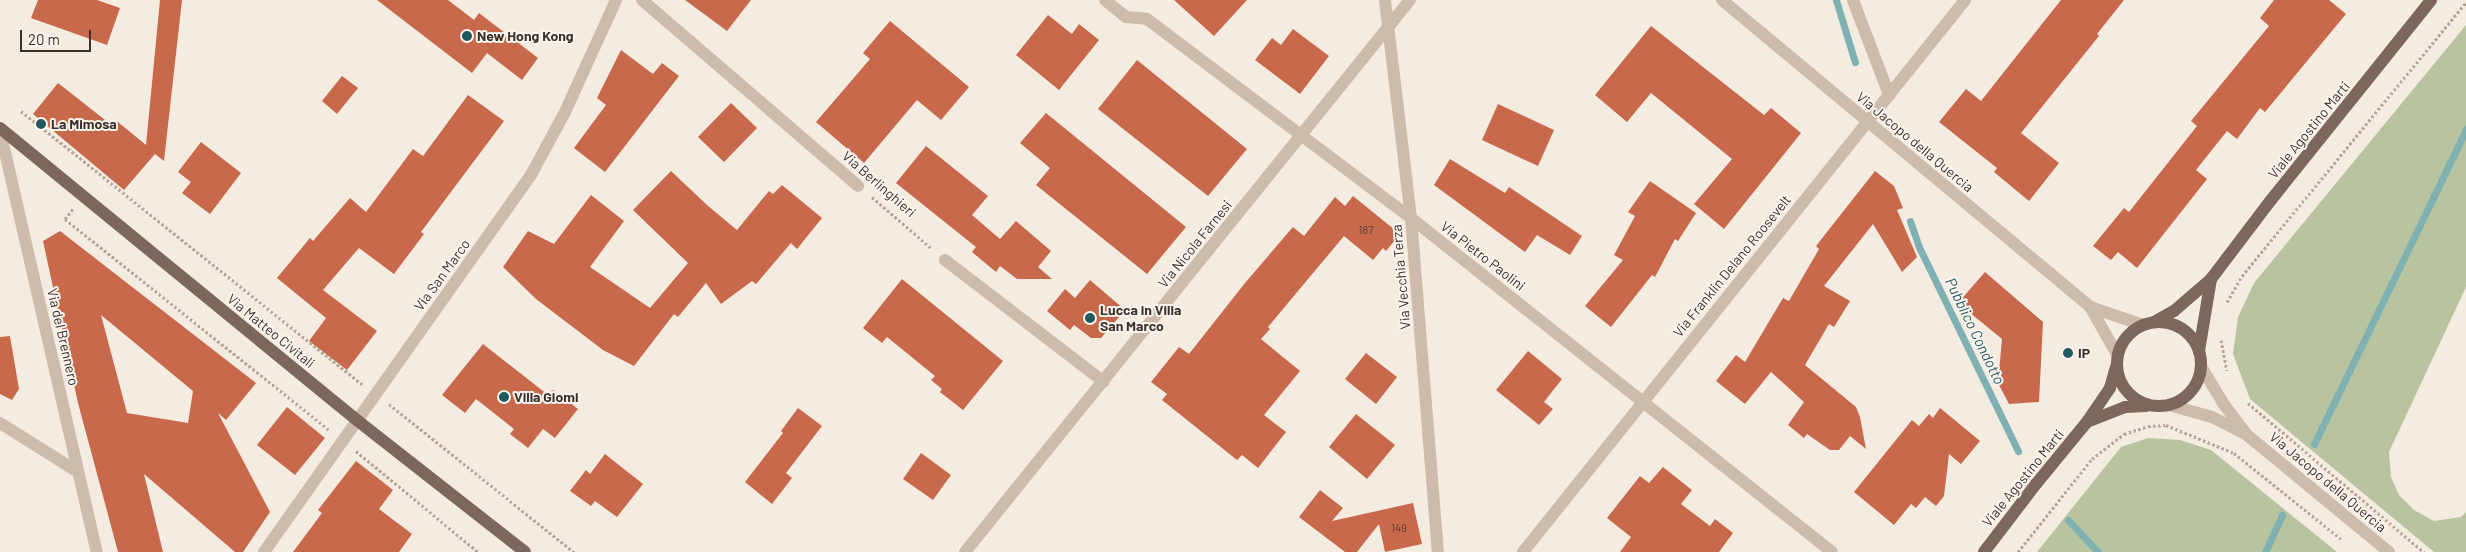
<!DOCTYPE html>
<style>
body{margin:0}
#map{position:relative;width:2466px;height:552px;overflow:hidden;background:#f4ebe1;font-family:Barlow,sans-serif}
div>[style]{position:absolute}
.green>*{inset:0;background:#b8c4a0}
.stream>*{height:7px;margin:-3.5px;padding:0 3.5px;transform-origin:3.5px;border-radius:3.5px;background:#7fb0b2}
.building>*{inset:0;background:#c8694b}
.path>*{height:3px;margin-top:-1.5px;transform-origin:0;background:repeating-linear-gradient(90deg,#b9a596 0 2.5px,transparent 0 5px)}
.minor>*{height:12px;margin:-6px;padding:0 6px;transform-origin:6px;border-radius:6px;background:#cdbbac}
.tertiary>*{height:12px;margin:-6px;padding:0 6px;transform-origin:6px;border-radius:6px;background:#cdbbac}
.primary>*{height:12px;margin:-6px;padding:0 6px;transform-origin:6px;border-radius:6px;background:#7d675c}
.primary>.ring{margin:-6px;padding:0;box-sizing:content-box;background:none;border:12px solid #7d675c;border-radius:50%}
.dots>*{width:14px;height:14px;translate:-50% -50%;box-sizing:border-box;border:2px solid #fbf5ee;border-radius:50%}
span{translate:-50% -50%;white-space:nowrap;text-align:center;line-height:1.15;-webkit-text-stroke:4px #fbf5ee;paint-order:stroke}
.number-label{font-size:11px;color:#5e3e33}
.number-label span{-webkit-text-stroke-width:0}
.poi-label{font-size:14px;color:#3b302b;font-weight:700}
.left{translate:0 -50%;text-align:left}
.street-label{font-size:14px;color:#3b302b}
.water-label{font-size:15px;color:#1f5a5e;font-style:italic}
.scale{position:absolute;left:20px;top:30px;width:71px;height:22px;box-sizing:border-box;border:2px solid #3b302b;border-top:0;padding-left:6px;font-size:15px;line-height:18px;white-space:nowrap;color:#3b302b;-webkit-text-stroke:4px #fbf5ee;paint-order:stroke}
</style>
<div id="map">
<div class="green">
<div style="clip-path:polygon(2466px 25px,2466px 287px,2389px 452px,2391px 477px,2399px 495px,2414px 510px,2434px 521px,2461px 517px,2466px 512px,2466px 552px,2434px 552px,2250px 399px,2233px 354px,2238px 317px,2254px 283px)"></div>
<div style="clip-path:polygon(2148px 438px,2180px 440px,2211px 450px,2337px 552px,2037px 552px,2121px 447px)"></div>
</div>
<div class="stream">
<div style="left:1836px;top:0;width:65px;rotate:73deg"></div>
<div style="left:1910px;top:221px;width:28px;rotate:71deg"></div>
<div style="left:1919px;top:247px;width:227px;rotate:64.1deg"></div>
<div style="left:2314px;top:444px;width:350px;rotate:-64.2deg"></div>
<div style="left:2068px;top:520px;width:44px;rotate:46.8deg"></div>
<div style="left:2265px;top:552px;width:41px;rotate:-65.3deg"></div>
</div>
<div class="building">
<div style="clip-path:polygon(38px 0,97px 0,120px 8px,107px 45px,31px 18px)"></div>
<div style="clip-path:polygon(160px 0,182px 0,164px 161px,155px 154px,124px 190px,33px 114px,58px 83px,114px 127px,118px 122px,146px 145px)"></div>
<div style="clip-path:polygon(377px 0,448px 0,474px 20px,479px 13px,538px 58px,522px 80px,487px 53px,472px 73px)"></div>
<div style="clip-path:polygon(685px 0,751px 0,727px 31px)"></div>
<div style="clip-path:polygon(1174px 0,1247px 0,1214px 36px)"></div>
<div style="clip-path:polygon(2061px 0,2124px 0,2097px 34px,2099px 36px,2021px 133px,2059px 163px,2029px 201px,1994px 172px,1997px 168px,1939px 122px,1966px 89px,1981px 101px)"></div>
<div style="clip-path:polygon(2274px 0,2329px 0,2346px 14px,2265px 112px,2260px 108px,2237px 139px,2227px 131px,2196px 170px,2207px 179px,2137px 268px,2118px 252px,2111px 260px,2093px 246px,2124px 208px,2129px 212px,2197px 126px,2191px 121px,2269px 26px,2260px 18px)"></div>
<div style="clip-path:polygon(1048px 15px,1072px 34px,1079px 24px,1099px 40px,1059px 90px,1016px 55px)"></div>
<div style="clip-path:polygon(890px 21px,969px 87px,941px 120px,917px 100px,864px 163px,816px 122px,870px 59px,863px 53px)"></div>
<div style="clip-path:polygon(1651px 26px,1764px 115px,1771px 108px,1801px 133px,1724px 229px,1694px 204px,1732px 159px,1651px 93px,1627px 122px,1595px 95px)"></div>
<div style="clip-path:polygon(1293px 29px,1329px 56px,1300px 94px,1255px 60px,1272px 38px,1281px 45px)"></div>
<div style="clip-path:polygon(621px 50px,653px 74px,662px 63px,679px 76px,605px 172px,574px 148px,606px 105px,597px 98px)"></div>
<div style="clip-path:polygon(1137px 60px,1247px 149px,1208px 196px,1098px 109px)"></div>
<div style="clip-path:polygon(342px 76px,358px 88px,337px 114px,322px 101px)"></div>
<div style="clip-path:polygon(468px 95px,504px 121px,421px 232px,424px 234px,394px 274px,359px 248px,323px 290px,377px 331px,347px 370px,309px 341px,326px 318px,277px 278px,310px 238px,313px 241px,350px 198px,366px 212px,413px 149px,423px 156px)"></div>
<div style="clip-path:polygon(731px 103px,757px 128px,724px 162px,698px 137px)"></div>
<div style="clip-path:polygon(1498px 104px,1554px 130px,1538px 166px,1482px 140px)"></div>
<div style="clip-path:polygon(1046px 113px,1186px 227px,1147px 274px,1036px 185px,1050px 168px,1020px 143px)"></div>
<div style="clip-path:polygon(201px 142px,241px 173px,210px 214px,182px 193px,191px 182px,178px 172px)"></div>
<div style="clip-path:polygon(926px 146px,988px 196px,972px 215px,1000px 239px,1016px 221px,1051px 251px,1038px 267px,1052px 279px,1017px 279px,1000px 266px,996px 272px,972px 252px,976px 247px,896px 183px)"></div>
<div style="clip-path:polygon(1450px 159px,1505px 193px,1509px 187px,1582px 236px,1570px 255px,1537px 235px,1525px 252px,1434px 185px)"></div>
<div style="clip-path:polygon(671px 171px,707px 205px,737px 230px,769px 191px,773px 194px,782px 185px,822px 218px,797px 249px,791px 243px,756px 284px,752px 281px,721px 304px,706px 283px,678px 317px,674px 314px,634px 366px,603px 350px,536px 299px,503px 267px,528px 231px,554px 244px,591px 195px,624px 221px,590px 267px,650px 308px,688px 263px,633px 210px)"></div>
<div style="clip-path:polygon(1875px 171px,1894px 186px,1903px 208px,1897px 210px,1917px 257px,1902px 272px,1873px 224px,1824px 286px,1850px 301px,1834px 327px,1829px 324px,1805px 365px,1856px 407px,1860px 417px,1866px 449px,1850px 436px,1839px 450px,1830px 450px,1807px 434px,1804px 438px,1788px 425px,1804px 402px,1771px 372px,1745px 404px,1716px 381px,1736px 355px,1745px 362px,1783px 298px,1789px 301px,1819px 249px,1816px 246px)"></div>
<div style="clip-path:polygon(1650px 181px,1696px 213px,1678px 241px,1675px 239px,1655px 277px,1652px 275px,1611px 327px,1585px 306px,1623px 260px,1614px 255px,1635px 216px,1628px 212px)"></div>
<div style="clip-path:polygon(1353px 196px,1400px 234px,1386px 251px,1383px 248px,1373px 260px,1344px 236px,1268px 327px,1270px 329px,1261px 339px,1300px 371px,1264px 415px,1286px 432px,1258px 468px,1242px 455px,1237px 460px,1162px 400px,1167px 394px,1151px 382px,1179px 347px,1189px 354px,1245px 283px,1293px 227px,1304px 236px,1335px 197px,1345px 206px)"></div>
<div style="clip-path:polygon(evenodd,60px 231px,256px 383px,226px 420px,218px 413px,270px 512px,243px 552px,235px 552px,144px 474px,163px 552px,118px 552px,78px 403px,43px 241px,60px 231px,101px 315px,193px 391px,188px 423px,127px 413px,101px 315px)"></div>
<div style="clip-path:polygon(1985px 272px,2043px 322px,2039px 402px,2009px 404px,1998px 383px,2002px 339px,1958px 303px)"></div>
<div style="clip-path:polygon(902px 279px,1003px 361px,963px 410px,940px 392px,942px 389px,931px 380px,935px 376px,887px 337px,882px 343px,863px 328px)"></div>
<div style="clip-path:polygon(1090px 280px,1125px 310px,1101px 338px,1091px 338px,1074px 325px,1070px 330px,1047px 311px,1065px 289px,1075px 298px)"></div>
<div style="clip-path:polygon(10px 336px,19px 389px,12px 400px,0 394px,0 337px)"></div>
<div style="clip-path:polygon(483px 344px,548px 395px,553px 390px,578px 409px,555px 438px,543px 429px,528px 448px,510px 434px,514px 429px,476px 399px,465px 413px,442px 395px)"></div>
<div style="clip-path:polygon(1528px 351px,1562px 379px,1544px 402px,1553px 409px,1539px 425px,1496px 390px)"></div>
<div style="clip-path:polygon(1366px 353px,1397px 377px,1376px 404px,1345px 379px)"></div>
<div style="clip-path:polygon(287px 407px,325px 438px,295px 475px,257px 445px)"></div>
<div style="clip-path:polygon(798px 408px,822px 426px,786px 473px,792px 478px,772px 504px,745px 482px,783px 433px,781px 431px)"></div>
<div style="clip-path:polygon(1940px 408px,1980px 441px,1961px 464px,1949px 454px,1944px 496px,1936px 506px,1925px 497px,1916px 508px,1911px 504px,1894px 525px,1854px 492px,1912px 420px,1919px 426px,1929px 414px,1933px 418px)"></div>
<div style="clip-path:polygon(1356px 414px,1395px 445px,1367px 479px,1329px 447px)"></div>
<div style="clip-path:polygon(921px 453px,951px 475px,933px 500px,903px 479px)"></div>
<div style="clip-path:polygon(605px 454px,643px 484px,617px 517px,595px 501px,591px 506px,570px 491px,586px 470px,590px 474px)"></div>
<div style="clip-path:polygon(356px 461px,393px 490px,379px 509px,412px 534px,399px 552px,293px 552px,322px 513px,318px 510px)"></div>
<div style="clip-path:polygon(1663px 467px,1692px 490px,1681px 504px,1710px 526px,1715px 519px,1733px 533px,1719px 552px,1620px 552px,1631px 537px,1607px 518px,1640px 476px,1649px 483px)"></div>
<div style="clip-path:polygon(1320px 490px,1343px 508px,1332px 521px,1413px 503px,1422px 544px,1385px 552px,1379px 524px,1357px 552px,1345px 552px,1299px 517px)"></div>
</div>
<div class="path">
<div style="left:21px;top:111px;width:437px;rotate:38.7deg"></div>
<div style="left:872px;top:197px;width:79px;rotate:40.9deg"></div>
<div style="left:73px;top:209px;width:13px;rotate:129deg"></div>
<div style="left:65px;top:219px;width:338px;rotate:38.6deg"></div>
<div style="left:2227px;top:302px;width:30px;rotate:-60deg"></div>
<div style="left:2242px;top:276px;width:354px;rotate:-50.7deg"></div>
<div style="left:2221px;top:340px;width:31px;rotate:79deg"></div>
<div style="left:2248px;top:403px;width:231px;rotate:40.3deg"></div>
<div style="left:389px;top:404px;width:237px;rotate:38.7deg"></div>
<div style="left:356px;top:451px;width:158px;rotate:39.6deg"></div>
<div style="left:2018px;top:552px;width:119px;rotate:-51.5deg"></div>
<div style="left:2092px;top:459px;width:41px;rotate:-38deg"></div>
<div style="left:2124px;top:434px;width:25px;rotate:-18deg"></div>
<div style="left:2148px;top:426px;width:18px;rotate:-3deg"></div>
<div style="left:2166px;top:425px;width:74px;rotate:22.4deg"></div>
<div style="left:2234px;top:453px;width:137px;rotate:38.8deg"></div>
</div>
<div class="minor">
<div style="left:642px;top:0;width:285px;rotate:40.7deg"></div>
<div style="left:1105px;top:0;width:27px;rotate:39deg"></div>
<div style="left:1126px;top:17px;width:21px;rotate:5deg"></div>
<div style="left:1147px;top:19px;width:331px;rotate:37deg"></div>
<div style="left:1411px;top:218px;width:537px;rotate:38.43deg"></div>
<div style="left:1385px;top:0;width:220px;rotate:83.2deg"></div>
<div style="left:1411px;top:218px;width:335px;rotate:85.4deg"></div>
<div style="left:1722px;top:0;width:479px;rotate:39.8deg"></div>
<div style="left:1853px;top:0;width:102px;rotate:69.2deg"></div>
<div style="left:945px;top:260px;width:200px;rotate:37.5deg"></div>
<div style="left:2118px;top:356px;width:56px;rotate:-119.7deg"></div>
<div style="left:2090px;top:307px;width:56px;rotate:18.8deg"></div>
<div style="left:2169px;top:405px;width:45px;rotate:15.6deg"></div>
<div style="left:2212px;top:417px;width:39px;rotate:27deg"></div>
<div style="left:2247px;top:435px;width:40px;rotate:-127deg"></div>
<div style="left:2223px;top:403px;width:41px;rotate:-121deg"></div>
<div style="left:0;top:423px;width:92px;rotate:32.1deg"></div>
<div style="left:2247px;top:435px;width:184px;rotate:39.5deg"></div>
<div style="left:965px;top:552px;width:709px;rotate:-51.13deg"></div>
<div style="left:1523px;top:552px;width:707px;rotate:-51.31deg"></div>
</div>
<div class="tertiary">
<div style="left:0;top:130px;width:433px;rotate:77.1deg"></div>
<div style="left:264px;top:552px;width:464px;rotate:-54.7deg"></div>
<div style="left:532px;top:173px;width:69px;rotate:-61.6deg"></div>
<div style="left:565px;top:112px;width:123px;rotate:-65.5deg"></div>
</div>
<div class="primary">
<div style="left:0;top:128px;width:463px;rotate:39.3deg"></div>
<div style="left:358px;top:421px;width:212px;rotate:38.1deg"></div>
<div style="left:2211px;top:279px;width:99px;rotate:-52.8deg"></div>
<div style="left:2271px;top:200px;width:256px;rotate:-51.3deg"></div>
<div class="ring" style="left:2117px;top:322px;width:72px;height:72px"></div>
<div style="left:2154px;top:322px;width:23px;rotate:-29deg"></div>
<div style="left:2174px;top:311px;width:49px;rotate:-40.9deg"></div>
<div style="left:2211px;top:279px;width:73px;rotate:99.5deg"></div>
<div style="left:2116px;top:367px;width:22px;rotate:106deg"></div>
<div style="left:2110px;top:388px;width:41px;rotate:124.1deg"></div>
<div style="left:2087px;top:422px;width:41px;rotate:-21.5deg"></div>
<div style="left:2125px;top:407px;width:21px;rotate:-3deg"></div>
<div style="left:1984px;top:552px;width:86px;rotate:-52.6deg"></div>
<div style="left:2036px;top:484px;width:80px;rotate:-50.6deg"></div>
</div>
<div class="dots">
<div style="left:467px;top:36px;background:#1f5a5e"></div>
<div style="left:41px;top:124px;background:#1f5a5e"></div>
<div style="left:1090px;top:318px;background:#1f5a5e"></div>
<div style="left:2068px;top:353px;background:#1f5a5e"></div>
<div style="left:504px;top:397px;background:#1f5a5e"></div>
</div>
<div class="number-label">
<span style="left:1366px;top:230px">187</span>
<span style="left:1399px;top:528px">149</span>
</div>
<div class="poi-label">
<span class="left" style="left:477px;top:36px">New Hong Kong</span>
<span class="left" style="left:51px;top:124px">La Mimosa</span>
<span class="left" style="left:1100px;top:318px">Lucca in Villa<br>San Marco</span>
<span class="left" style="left:2078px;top:353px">IP</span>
<span class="left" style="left:514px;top:397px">Villa Giomi</span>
</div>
<div class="street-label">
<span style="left:2309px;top:130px;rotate:-51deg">Viale Agostino Marti</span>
<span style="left:1915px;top:142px;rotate:40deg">Via Jacopo della Quercia</span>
<span style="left:879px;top:184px;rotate:41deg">Via Berlinghieri</span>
<span style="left:1195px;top:244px;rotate:-51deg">Via Nicola Farnesi</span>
<span style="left:1483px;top:256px;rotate:38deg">Via Pietro Paolini</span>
<span style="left:1732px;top:266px;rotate:-51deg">Via Franklin Delano Roosevelt</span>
<span style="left:442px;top:275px;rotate:-54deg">Via San Marco</span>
<span style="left:1401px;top:277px;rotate:-95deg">Via Vecchia Terza</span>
<span style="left:271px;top:331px;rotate:39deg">Via Matteo Civitali</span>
<span style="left:63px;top:337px;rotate:77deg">Via del Brennero</span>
<span style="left:2023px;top:478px;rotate:-51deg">Viale Agostino Marti</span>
<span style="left:2328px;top:482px;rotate:40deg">Via Jacopo della Quercia</span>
</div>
<div class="water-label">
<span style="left:1975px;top:331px;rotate:64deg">Pubblico Condotto</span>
</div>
<div class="scale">20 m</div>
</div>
